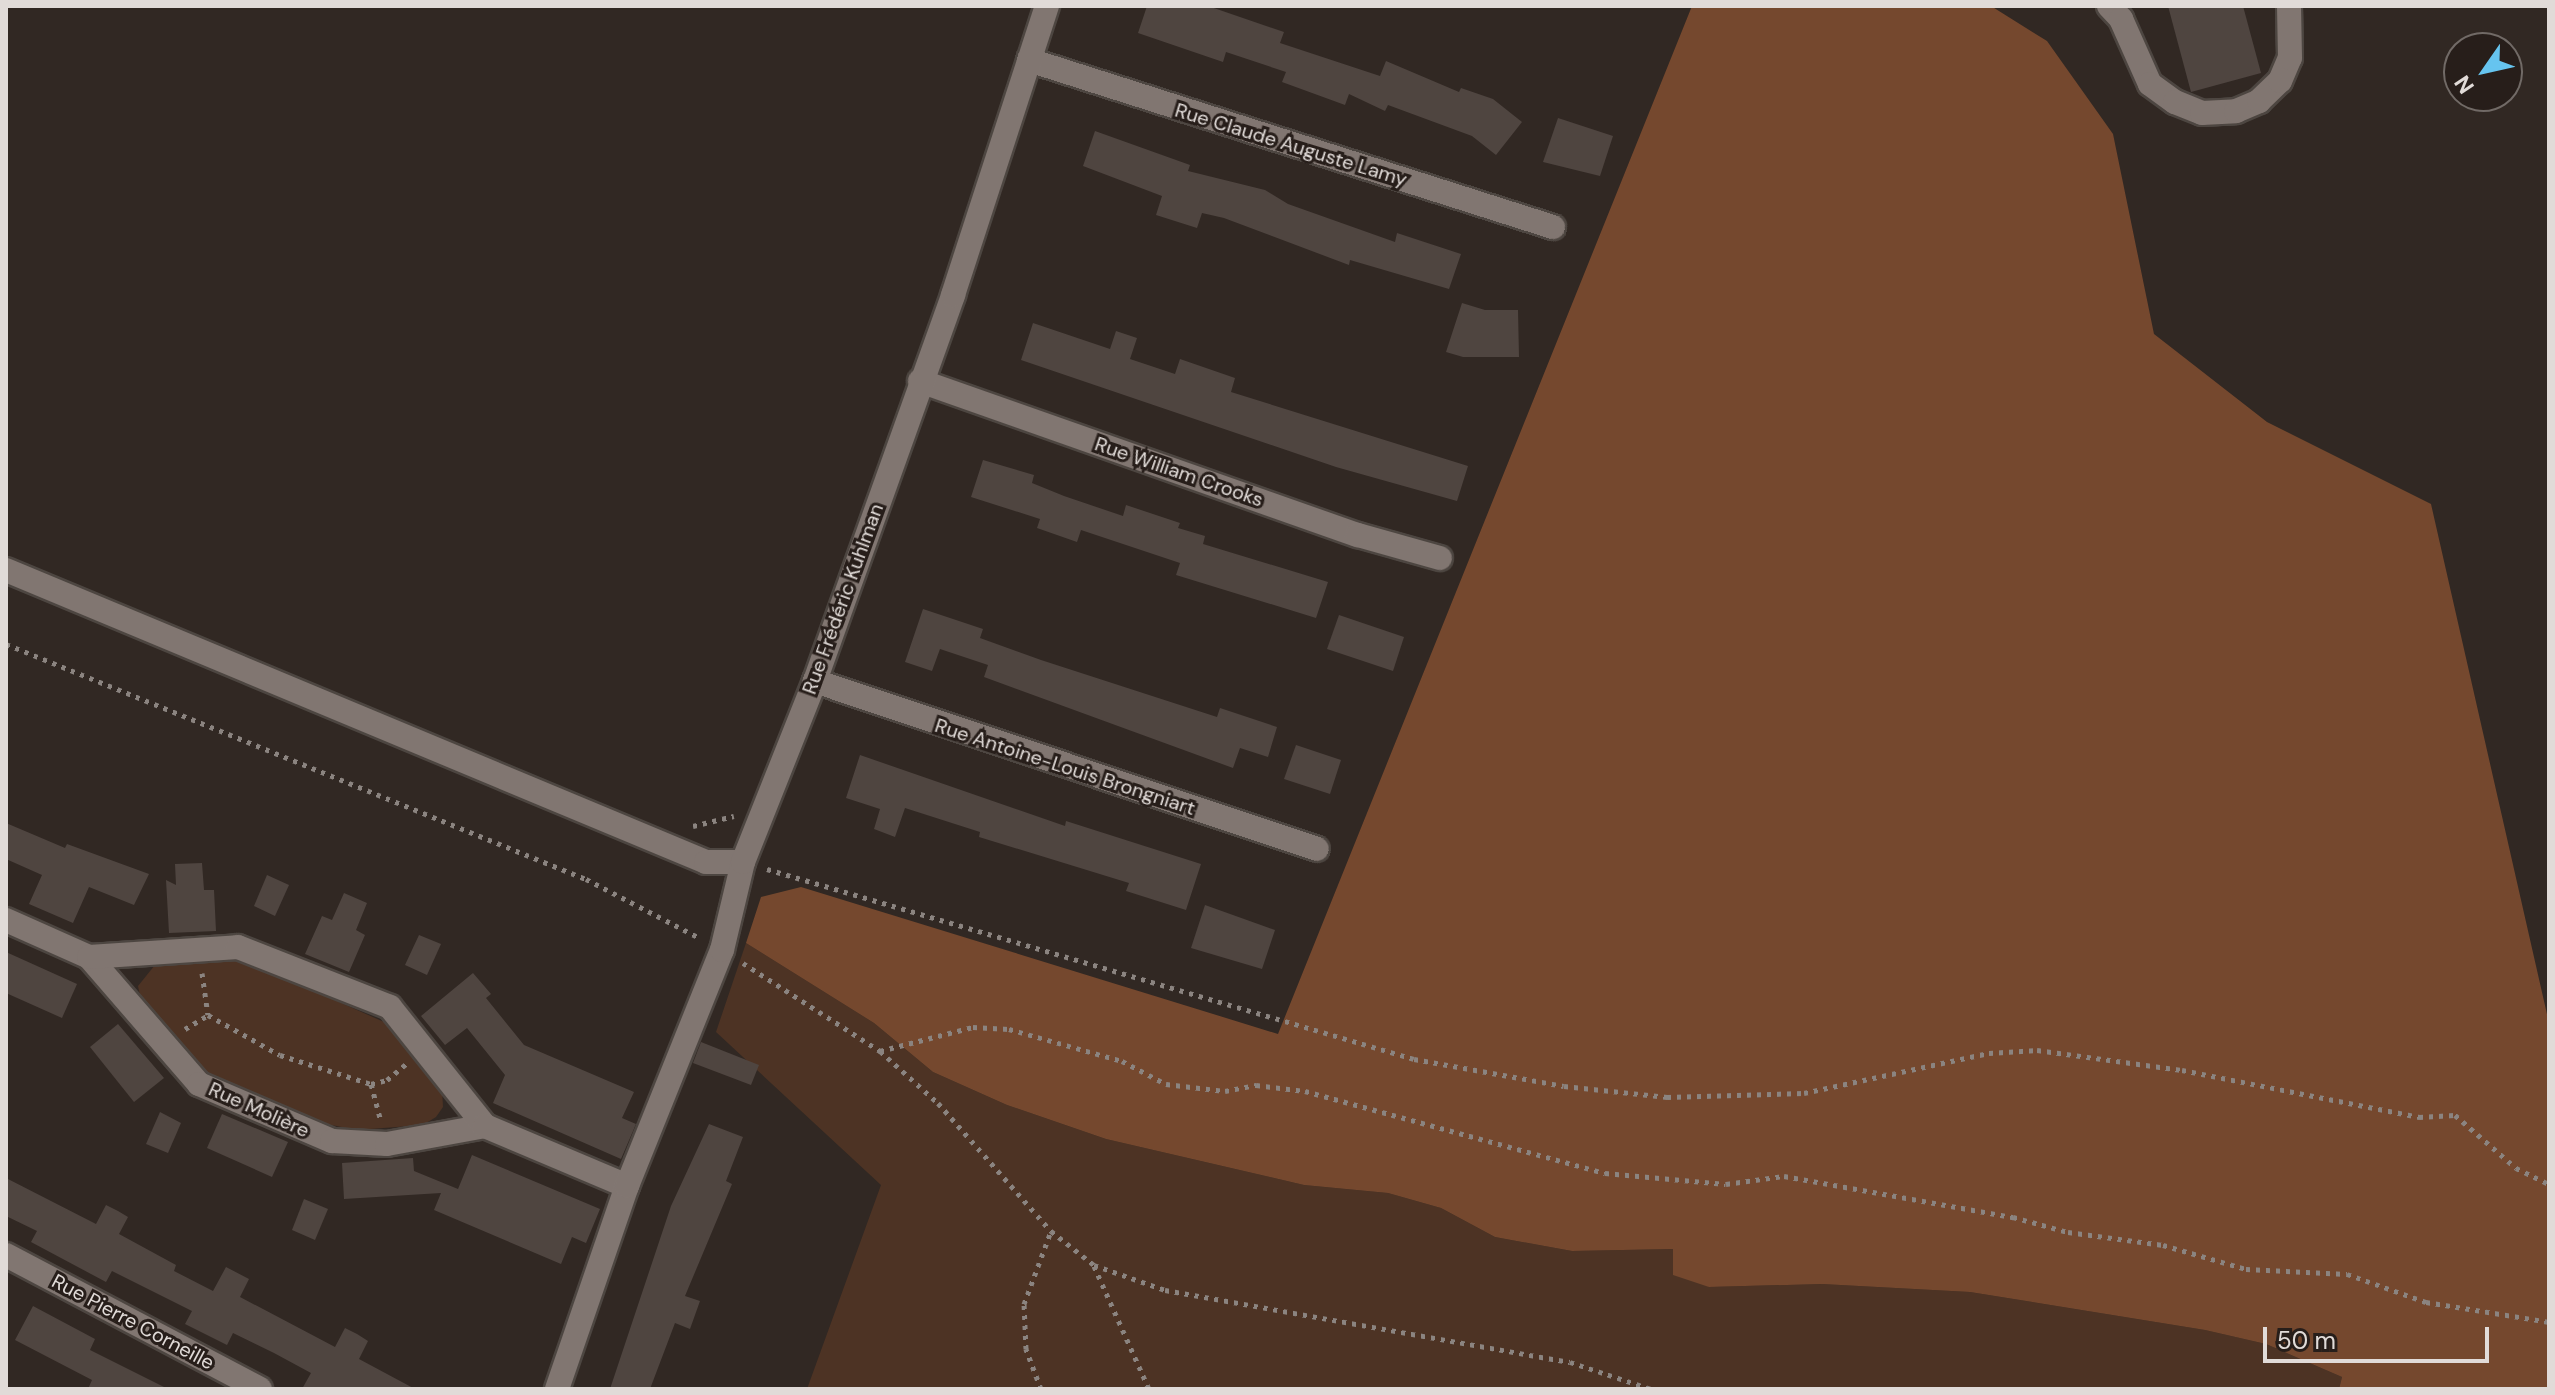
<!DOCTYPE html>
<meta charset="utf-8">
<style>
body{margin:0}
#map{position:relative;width:2555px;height:1395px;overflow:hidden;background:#312823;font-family:"DM Sans",sans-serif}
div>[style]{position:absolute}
.green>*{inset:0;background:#4d3324}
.forest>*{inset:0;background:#75482e}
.building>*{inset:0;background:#4f4540}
.path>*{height:5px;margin-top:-2.5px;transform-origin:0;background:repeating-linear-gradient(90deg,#8b8480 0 4px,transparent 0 10px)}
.roads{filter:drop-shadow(2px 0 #4d4641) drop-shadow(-2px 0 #4d4641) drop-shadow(0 2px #4d4641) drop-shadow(0 -2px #4d4641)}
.minor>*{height:24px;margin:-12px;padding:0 12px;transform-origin:12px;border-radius:12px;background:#817671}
span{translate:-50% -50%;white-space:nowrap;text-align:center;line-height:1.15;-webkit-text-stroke:6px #271e1a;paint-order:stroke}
.street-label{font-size:20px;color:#e1dbd8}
.frame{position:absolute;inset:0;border:8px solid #e1dbd8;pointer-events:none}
.north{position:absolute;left:2443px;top:32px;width:80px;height:80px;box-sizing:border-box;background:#271e1a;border:2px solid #716a66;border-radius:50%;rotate:236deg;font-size:22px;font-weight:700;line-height:32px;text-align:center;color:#e1dbd8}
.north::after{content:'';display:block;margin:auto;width:28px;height:36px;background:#66c4ef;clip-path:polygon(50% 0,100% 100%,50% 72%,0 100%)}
.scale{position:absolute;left:2263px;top:1327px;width:226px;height:36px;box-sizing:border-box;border:4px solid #e1dbd8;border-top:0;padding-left:10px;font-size:24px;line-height:28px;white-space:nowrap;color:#e1dbd8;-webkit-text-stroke:6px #271e1a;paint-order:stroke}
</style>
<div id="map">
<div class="green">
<div style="clip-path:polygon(746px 943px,874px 1023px,933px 1072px,1007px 1105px,1106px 1139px,1304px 1185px,1388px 1193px,1441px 1208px,1495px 1237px,1572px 1251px,1673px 1249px,1709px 1287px,1822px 1284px,1970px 1292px,2205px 1330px,2266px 1344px,2342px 1377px,2339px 1389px,807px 1389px,881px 1185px,716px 1032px)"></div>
<div style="clip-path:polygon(240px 958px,384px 1022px,442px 1088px,443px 1107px,436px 1117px,423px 1125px,357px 1130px,321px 1123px,190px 1068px,141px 1000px,138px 986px,155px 965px)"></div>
</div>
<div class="forest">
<div style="clip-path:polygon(1692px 6px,1991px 6px,2047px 41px,2113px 134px,2154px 334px,2267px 422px,2431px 504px,2549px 1023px,2549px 1389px,2339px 1389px,2342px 1377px,2266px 1344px,2205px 1330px,1970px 1292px,1822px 1284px,1709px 1287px,1673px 1275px,1673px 1249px,1572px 1251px,1495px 1237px,1441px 1208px,1388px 1193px,1304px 1185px,1106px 1139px,1007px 1105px,933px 1072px,874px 1023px,746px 943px,761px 897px,801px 887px,1278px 1034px)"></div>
</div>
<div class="building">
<div style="clip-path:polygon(1147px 6px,1208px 6px,1284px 32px,1280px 43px,1380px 76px,1386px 61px,1459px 92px,1461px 88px,1493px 99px,1522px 122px,1496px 155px,1472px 136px,1388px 105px,1385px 111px,1349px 94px,1345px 105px,1282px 82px,1286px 72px,1226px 52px,1223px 62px,1138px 33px)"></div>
<div style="clip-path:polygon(2168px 6px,2243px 6px,2261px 73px,2191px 92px)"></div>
<div style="clip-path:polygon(1558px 118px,1613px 136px,1600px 176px,1543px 162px)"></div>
<div style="clip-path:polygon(1095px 131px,1190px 165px,1188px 171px,1265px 190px,1288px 204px,1395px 242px,1397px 233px,1461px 254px,1449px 289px,1350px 260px,1349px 265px,1224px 218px,1202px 213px,1197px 228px,1156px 215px,1162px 196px,1083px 166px)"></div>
<div style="clip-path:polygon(1462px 303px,1485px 310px,1518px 310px,1519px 357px,1463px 357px,1446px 352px)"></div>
<div style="clip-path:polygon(1033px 323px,1110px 349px,1116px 331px,1137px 338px,1130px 359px,1175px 374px,1180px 359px,1235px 378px,1231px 392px,1468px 466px,1457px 501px,1336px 467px,1021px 360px)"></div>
<div style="clip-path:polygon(983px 460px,1034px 475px,1032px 483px,1064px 496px,1123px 516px,1126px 505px,1180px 523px,1178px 528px,1205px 536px,1203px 544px,1328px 582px,1316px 618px,1176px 575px,1180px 563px,1081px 530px,1077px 542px,1037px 528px,1040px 519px,971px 497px)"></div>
<div style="clip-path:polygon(923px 609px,983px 629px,980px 638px,1041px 660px,1217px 717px,1220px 708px,1277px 727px,1268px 757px,1240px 748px,1233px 768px,984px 677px,988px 665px,940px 649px,932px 671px,905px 662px)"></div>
<div style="clip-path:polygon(1339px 615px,1404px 637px,1393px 671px,1327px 649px)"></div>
<div style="clip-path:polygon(1296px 745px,1341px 760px,1330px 794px,1284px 779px)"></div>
<div style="clip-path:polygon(860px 755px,1065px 826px,1066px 821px,1201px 864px,1186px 910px,1126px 891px,1129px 883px,979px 837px,980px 832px,905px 808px,895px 837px,874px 829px,880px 809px,846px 798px)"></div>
<div style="clip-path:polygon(6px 823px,65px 848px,67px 844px,149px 874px,134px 905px,89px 887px,73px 923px,29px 904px,42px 875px,6px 859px)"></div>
<div style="clip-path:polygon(202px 863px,204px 890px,214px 890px,216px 931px,169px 933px,166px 880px,176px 885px,175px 864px)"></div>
<div style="clip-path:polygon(267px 875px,289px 885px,275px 916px,254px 906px)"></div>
<div style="clip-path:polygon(344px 893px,367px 903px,356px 930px,365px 935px,349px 972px,305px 954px,322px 916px,332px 920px)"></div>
<div style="clip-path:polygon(1205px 905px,1275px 930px,1262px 969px,1191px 948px)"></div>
<div style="clip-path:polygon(419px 935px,441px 944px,427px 975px,405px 965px)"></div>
<div style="clip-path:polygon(6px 952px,77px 984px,62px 1018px,6px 993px)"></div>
<div style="clip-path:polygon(473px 973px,491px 994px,486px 998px,524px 1045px,634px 1092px,622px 1118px,636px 1124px,621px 1159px,493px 1103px,505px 1075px,467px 1028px,445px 1045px,421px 1016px)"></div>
<div style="clip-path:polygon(118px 1024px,164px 1078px,134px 1102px,90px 1047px)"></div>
<div style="clip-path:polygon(701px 1042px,759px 1065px,751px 1085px,693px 1063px)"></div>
<div style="clip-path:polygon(160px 1112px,181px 1123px,168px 1153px,146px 1144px)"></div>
<div style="clip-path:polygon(222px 1114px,288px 1142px,272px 1177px,207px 1148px)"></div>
<div style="clip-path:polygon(709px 1124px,743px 1137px,726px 1181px,732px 1184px,685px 1296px,700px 1301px,690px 1329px,675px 1323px,650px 1389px,610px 1389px,671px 1206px)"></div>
<div style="clip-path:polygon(472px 1155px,600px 1209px,586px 1243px,572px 1237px,561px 1264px,434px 1210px,441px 1193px,344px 1199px,342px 1163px,413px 1158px,414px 1171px,458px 1189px)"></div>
<div style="clip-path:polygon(6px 1178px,96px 1224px,106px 1205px,118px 1211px,128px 1217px,119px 1234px,176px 1265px,174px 1271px,213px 1291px,226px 1267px,249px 1279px,240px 1297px,335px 1347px,345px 1328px,357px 1334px,368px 1341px,359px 1359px,415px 1389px,302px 1389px,311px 1373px,274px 1353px,233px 1333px,227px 1345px,185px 1324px,192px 1311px,112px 1271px,106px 1282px,31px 1242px,37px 1231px,6px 1216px)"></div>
<div style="clip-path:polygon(304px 1199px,328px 1209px,315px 1240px,292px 1230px)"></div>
<div style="clip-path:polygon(33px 1306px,95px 1339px,90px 1350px,168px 1389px,88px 1389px,92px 1380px,15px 1340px)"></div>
</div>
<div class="path">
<div style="left:6px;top:644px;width:626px;rotate:22.06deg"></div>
<div style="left:586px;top:879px;width:128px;rotate:27.4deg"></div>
<div style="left:693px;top:826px;width:42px;rotate:-13.7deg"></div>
<div style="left:767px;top:869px;width:674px;rotate:16.37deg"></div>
<div style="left:1414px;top:1059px;width:152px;rotate:10.2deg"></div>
<div style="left:1564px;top:1086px;width:104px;rotate:6.1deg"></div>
<div style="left:1667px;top:1097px;width:137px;rotate:-1.7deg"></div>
<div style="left:1804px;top:1093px;width:189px;rotate:-12.2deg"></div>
<div style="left:1989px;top:1053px;width:48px;rotate:-3.6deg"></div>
<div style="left:2037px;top:1050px;width:146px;rotate:7.9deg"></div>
<div style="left:2182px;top:1070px;width:242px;rotate:11.2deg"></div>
<div style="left:2419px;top:1117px;width:36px;rotate:-3deg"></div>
<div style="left:2455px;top:1115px;width:81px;rotate:41deg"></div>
<div style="left:2516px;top:1168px;width:37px;rotate:26deg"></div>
<div style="left:743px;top:963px;width:163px;rotate:32.7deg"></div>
<div style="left:880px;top:1051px;width:78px;rotate:41.9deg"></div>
<div style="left:938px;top:1103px;width:171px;rotate:48.6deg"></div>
<div style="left:1051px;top:1231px;width:55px;rotate:38.3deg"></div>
<div style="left:1094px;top:1265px;width:75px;rotate:19.4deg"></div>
<div style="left:1165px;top:1290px;width:411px;rotate:10.1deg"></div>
<div style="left:1570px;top:1362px;width:85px;rotate:18.4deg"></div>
<div style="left:202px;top:973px;width:42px;rotate:81.9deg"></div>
<div style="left:185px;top:1029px;width:27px;rotate:-31deg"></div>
<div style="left:208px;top:1015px;width:82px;rotate:29.1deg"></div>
<div style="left:280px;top:1055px;width:96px;rotate:17.7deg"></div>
<div style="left:371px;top:1084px;width:16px;rotate:-14deg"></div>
<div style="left:387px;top:1080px;width:25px;rotate:-40deg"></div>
<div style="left:880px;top:1051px;width:96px;rotate:-14.5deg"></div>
<div style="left:973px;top:1027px;width:36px;rotate:3deg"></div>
<div style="left:1009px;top:1029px;width:117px;rotate:15.8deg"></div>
<div style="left:1122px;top:1061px;width:50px;rotate:27.6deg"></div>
<div style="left:1166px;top:1084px;width:59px;rotate:6.8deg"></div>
<div style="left:1225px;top:1091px;width:32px;rotate:-11deg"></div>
<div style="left:1256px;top:1085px;width:49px;rotate:7deg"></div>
<div style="left:1305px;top:1091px;width:311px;rotate:15.3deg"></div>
<div style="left:1605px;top:1173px;width:121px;rotate:5.2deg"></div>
<div style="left:1726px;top:1184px;width:59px;rotate:-7.9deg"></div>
<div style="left:1784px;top:1176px;width:233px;rotate:10.2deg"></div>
<div style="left:2013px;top:1217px;width:57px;rotate:15.3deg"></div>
<div style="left:2068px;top:1232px;width:96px;rotate:7.8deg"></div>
<div style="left:2163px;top:1245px;width:86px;rotate:16.1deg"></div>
<div style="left:2246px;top:1269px;width:101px;rotate:2.8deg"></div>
<div style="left:2347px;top:1274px;width:84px;rotate:19.5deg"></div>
<div style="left:2426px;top:1302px;width:125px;rotate:9.2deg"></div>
<div style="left:371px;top:1084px;width:35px;rotate:75deg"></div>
<div style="left:1094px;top:1266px;width:135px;rotate:65.9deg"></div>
<div style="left:1041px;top:1389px;width:43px;rotate:-110.6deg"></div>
<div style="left:1026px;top:1349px;width:45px;rotate:-92.5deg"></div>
<div style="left:1024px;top:1304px;width:78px;rotate:-69.7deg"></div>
</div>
<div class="roads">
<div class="minor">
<div style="left:2109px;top:6px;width:18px;rotate:47deg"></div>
<div style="left:2121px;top:19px;width:71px;rotate:66deg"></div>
<div style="left:2150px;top:84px;width:31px;rotate:36deg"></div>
<div style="left:2175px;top:102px;width:29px;rotate:22deg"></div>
<div style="left:2202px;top:113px;width:34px;rotate:-3deg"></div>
<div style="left:2236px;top:111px;width:25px;rotate:-23deg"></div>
<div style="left:2259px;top:101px;width:29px;rotate:-44deg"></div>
<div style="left:2280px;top:81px;width:25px;rotate:-67deg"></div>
<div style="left:2290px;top:58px;width:52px;rotate:-91.1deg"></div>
<div style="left:1029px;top:60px;width:550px;rotate:17.68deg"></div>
<div style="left:920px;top:381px;width:464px;rotate:19.4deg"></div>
<div style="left:1358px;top:535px;width:85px;rotate:15.7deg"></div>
<div style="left:6px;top:570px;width:758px;rotate:22.64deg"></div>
<div style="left:706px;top:862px;width:37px"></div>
<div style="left:815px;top:681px;width:529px;rotate:18.5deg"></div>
<div style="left:6px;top:920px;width:91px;rotate:24deg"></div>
<div style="left:89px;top:957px;width:168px;rotate:49.1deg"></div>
<div style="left:199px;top:1084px;width:145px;rotate:23.2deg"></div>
<div style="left:332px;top:1141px;width:55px;rotate:3.1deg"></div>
<div style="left:387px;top:1144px;width:100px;rotate:-10.4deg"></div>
<div style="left:89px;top:957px;width:149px;rotate:-3.8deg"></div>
<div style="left:238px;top:947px;width:163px;rotate:21.5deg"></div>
<div style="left:390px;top:1007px;width:152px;rotate:51.4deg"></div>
<div style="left:485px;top:1126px;width:154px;rotate:22.9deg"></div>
<div style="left:6px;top:1255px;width:287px;rotate:27.8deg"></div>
<div style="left:557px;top:1389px;width:215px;rotate:-71deg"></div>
<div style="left:627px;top:1186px;width:254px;rotate:-68.1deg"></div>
<div style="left:722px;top:950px;width:90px;rotate:-76.6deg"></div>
<div style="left:743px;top:862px;width:195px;rotate:-68.3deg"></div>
<div style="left:815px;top:681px;width:410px;rotate:-70.3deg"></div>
<div style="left:953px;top:295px;width:304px;rotate:-72deg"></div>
</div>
</div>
<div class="street-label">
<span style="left:1291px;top:145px;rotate:17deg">Rue Claude Auguste Lamy</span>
<span style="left:1179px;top:472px;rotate:19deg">Rue William Crooks</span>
<span style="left:843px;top:599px;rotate:-70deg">Rue Frédéric Kuhlman</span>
<span style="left:1065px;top:767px;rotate:18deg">Rue Antoine-Louis Brongniart</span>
<span style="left:259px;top:1110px;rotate:24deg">Rue Molière</span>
<span style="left:133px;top:1322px;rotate:28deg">Rue Pierre Corneille</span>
</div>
<div class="frame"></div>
<div class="north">N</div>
<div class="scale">50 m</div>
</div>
